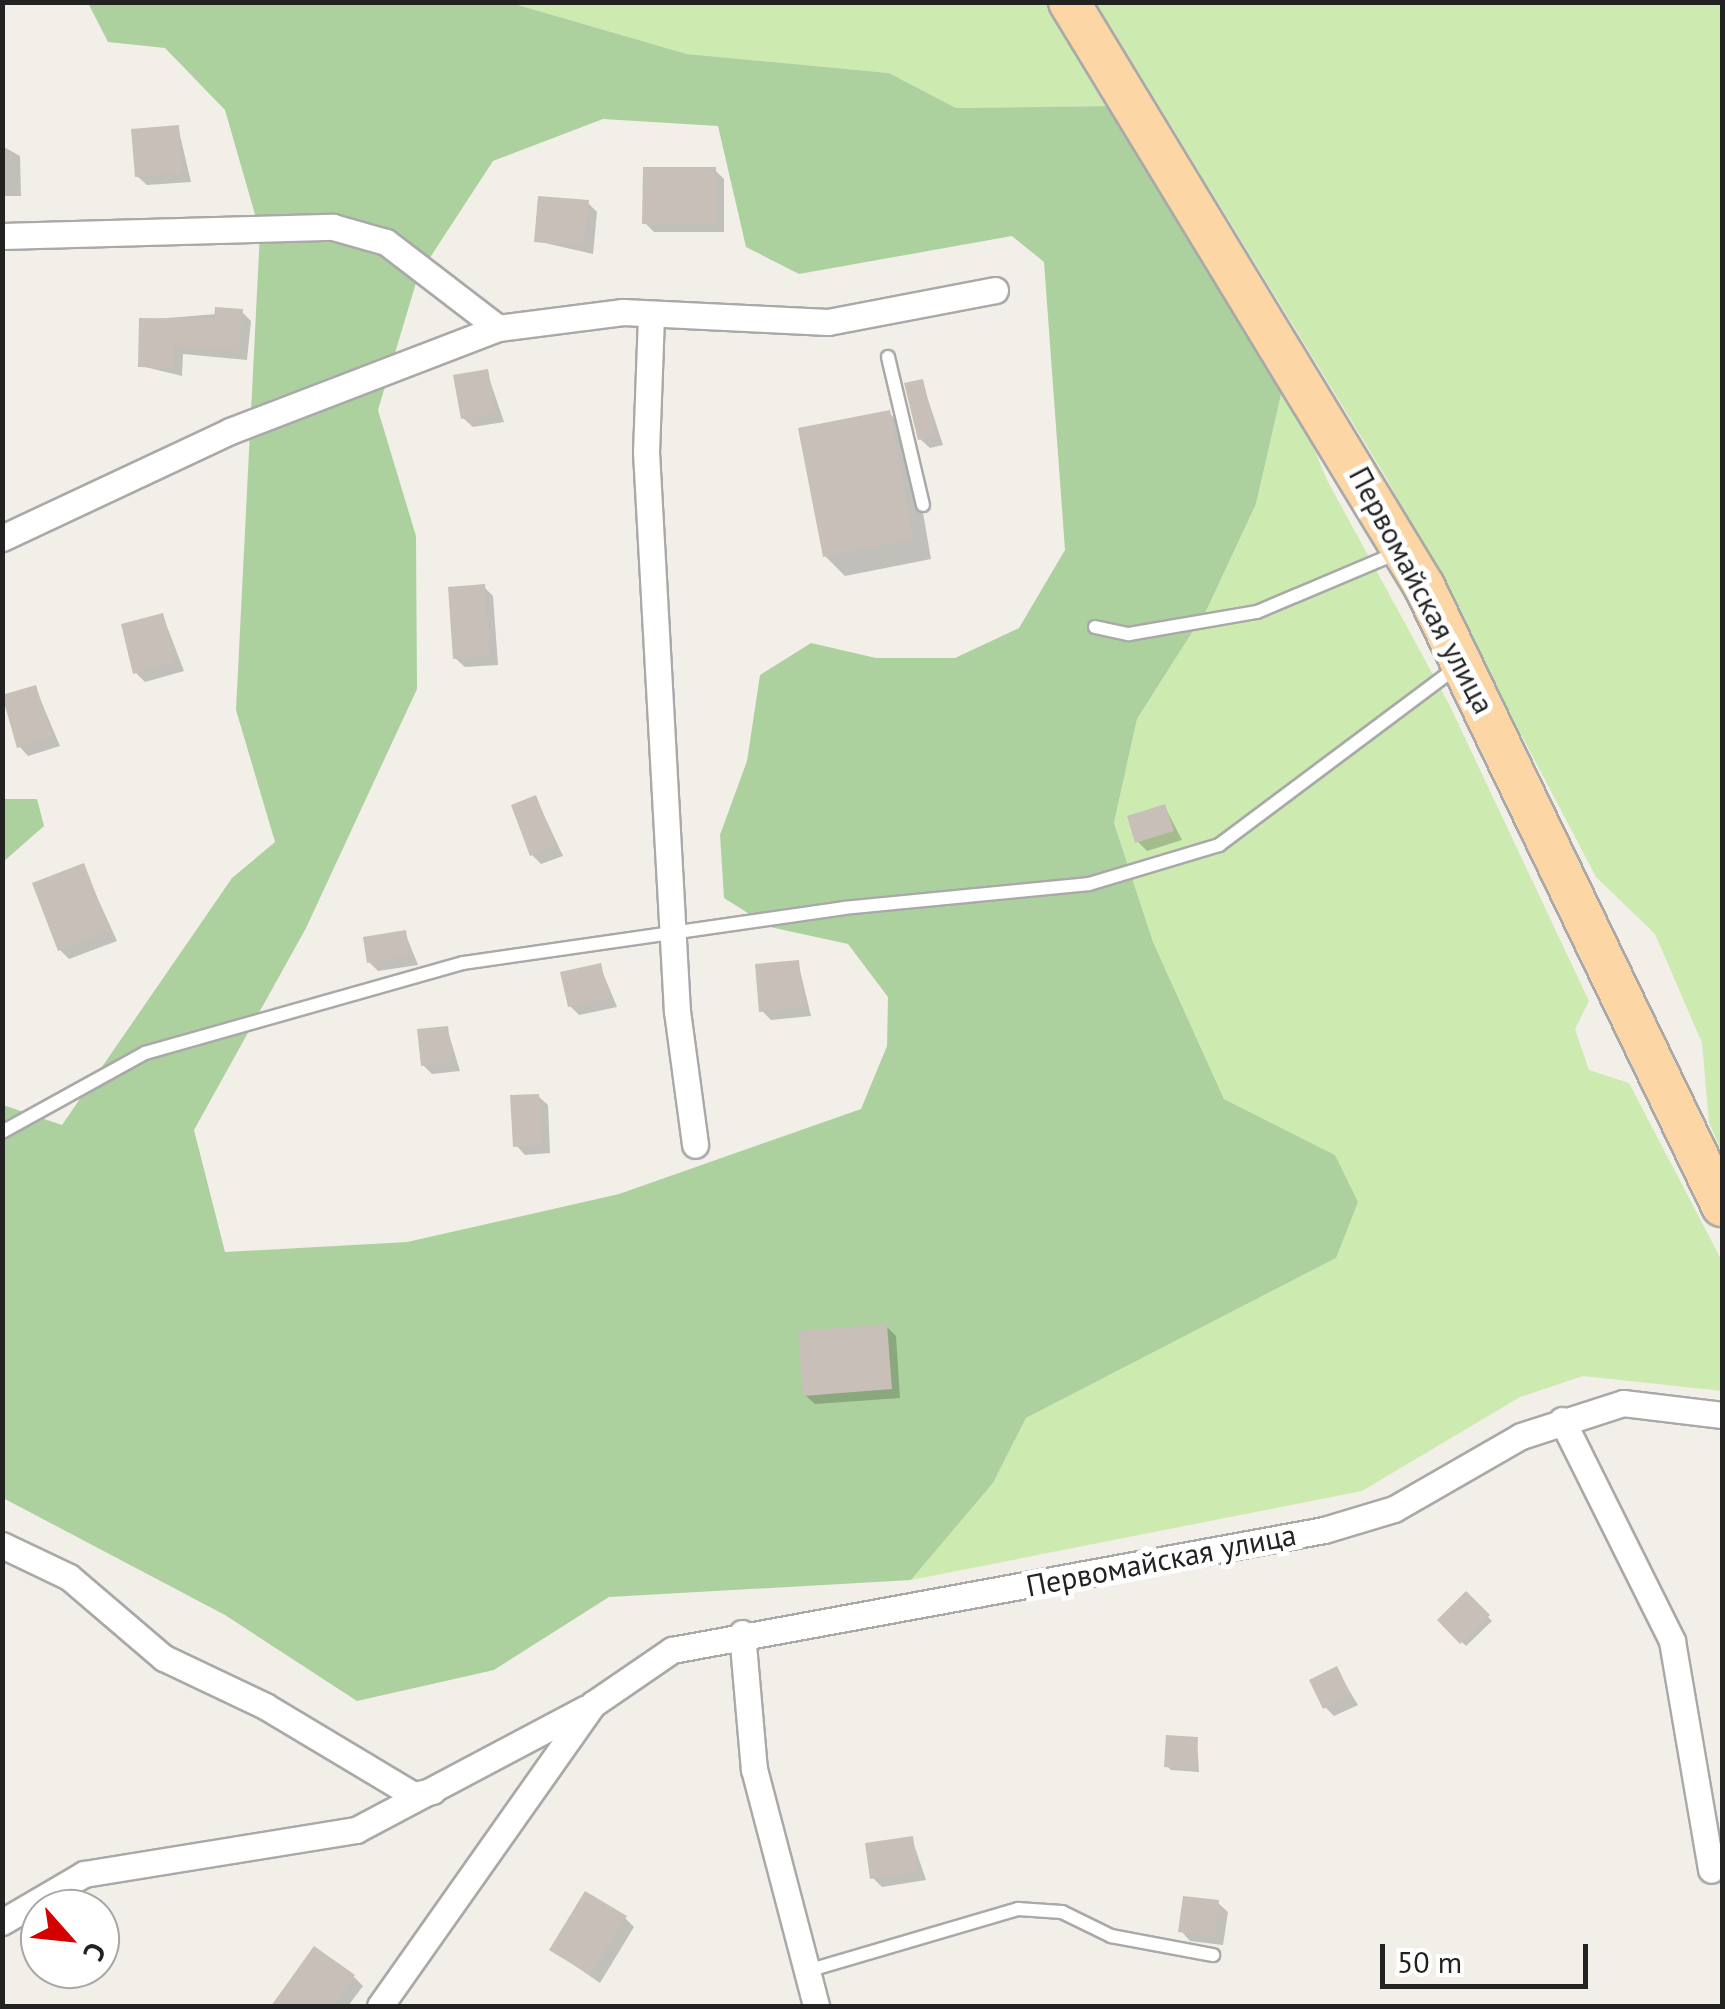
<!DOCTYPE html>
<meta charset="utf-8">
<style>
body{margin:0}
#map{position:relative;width:1725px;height:2009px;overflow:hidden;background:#f2efe9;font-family:"PT Sans",sans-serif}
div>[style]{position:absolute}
.grass>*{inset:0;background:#cdebb0}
.forest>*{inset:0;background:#add19e}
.shadow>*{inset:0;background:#0003}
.building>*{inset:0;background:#c7bfb8}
.roads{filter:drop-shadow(2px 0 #a9a9a9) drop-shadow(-2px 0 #a9a9a9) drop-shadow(0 2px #a9a9a9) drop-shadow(0 -2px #a9a9a9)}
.lane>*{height:12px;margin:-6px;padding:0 6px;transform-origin:6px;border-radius:6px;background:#fff}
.street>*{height:25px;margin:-12.5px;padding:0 12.5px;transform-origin:12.5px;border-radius:12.5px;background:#fff}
.primary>*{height:40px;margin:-20px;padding:0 20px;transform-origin:20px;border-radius:20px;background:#fcd6a4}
span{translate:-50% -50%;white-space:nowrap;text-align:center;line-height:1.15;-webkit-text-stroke:10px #fff;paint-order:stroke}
.street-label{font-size:30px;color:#222}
.frame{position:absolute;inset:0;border:5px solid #222;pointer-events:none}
.north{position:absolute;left:20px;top:1889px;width:100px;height:100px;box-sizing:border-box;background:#fff;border:2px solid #a7a7a7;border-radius:50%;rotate:117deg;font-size:28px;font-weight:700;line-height:40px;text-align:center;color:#222}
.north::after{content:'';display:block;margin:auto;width:35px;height:45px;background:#d40000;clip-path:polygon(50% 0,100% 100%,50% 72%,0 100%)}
.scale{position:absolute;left:1380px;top:1944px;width:208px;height:45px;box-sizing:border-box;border:5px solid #222;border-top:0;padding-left:12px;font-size:30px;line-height:35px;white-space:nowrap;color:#222;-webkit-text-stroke:8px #fff;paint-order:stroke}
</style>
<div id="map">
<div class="grass">
<div style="clip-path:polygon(511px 3px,1055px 3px,1112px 106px,956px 108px,889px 73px,687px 54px)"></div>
<div style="clip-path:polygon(1096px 3px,1722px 3px,1722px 1152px,1709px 1123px,1702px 1043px,1655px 934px,1596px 877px,1387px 479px)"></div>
<div style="clip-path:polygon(1285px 377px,1327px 480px,1449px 704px,1589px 1001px,1575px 1029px,1589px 1070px,1629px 1083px,1722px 1261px,1722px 1391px,1583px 1376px,1520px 1397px,1362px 1491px,911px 1580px,993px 1483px,1026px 1418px,1336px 1258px,1335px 1155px,1224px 1099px,1153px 942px,1114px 823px,1137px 719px,1207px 609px,1256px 504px)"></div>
</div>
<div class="forest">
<div style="clip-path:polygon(evenodd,88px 3px,511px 3px,687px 54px,889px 73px,956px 108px,1112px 106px,1285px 377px,1256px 504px,1207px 609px,1137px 719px,1114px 823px,1153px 942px,1224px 1099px,1335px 1155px,1358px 1202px,1336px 1258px,1026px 1418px,993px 1483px,911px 1580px,609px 1597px,494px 1670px,357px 1701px,225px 1615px,3px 1498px,3px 1105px,62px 1125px,232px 878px,275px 842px,236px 710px,260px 232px,225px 110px,165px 48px,108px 42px,88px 3px,603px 119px,718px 126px,746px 247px,799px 274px,1012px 236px,1044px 262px,1065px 550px,1019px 628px,955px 658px,876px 658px,811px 643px,760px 675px,747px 761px,720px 835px,724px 898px,770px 927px,848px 944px,888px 997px,887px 1046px,861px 1109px,619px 1194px,407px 1242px,225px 1252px,194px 1130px,306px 928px,417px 689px,416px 536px,378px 410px,418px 276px,493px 161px,603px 119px)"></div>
<div style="clip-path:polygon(3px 799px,37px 799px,44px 826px,3px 862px)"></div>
</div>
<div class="shadow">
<div style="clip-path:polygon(178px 127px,191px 182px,147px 185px,137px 176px)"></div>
<div style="clip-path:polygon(2px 146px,20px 156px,21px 196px,2px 196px)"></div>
<div style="clip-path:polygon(715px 170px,724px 179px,724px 232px,654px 232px,645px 223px)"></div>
<div style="clip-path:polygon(587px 202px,597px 212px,593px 254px,536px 241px)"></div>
<div style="clip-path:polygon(242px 312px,251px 321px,247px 360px,183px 354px,182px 376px,141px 366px,142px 320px)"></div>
<div style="clip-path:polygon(487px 372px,504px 422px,473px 427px,463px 418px)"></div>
<div style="clip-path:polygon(922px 381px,943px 445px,930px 448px,920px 439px)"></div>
<div style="clip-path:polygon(889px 413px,909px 432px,931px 559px,845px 576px,825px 556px)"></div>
<div style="clip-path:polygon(484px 587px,493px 596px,498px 665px,465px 667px,455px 658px)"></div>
<div style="clip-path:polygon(163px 616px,184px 671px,145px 682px,135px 672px)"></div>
<div style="clip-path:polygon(35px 687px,60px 746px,28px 756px,19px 746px)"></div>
<div style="clip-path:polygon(536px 798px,563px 856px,541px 864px,532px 855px)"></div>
<div style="clip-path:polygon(1165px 807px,1182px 840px,1147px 851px,1138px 842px)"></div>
<div style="clip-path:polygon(83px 866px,117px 941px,69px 959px,60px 950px)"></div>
<div style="clip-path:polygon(405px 933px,418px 965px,378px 971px,369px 962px)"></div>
<div style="clip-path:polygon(798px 962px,811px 1016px,771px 1020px,762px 1011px)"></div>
<div style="clip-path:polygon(600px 966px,617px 1007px,579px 1015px,570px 1006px)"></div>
<div style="clip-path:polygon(447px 1028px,460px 1071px,432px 1074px,423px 1065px)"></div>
<div style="clip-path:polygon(538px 1096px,548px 1105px,550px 1153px,525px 1155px,516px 1145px)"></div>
<div style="clip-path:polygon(886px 1326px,896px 1336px,900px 1398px,815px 1404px,805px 1395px)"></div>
<div style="clip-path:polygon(1466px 1595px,1492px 1621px,1466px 1646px,1440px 1620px)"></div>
<div style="clip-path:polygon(1336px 1669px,1358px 1705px,1334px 1716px,1325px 1707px)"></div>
<div style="clip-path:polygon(1197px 1740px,1199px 1772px,1171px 1770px,1167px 1766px)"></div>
<div style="clip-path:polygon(912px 1839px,926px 1880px,882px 1887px,872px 1877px)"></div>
<div style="clip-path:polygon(1218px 1903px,1228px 1912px,1223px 1945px,1190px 1941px,1181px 1931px)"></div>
<div style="clip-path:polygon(625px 1918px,634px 1927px,600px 1983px,552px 1950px)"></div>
<div style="clip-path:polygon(354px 1977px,363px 1986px,348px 2006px,278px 2001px)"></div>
</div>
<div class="building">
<div style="clip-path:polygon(179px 125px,182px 173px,135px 177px,131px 129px)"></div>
<div style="clip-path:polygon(643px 167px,716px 167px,715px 224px,642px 224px)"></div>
<div style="clip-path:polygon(538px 196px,589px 200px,584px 246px,534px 242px)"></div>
<div style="clip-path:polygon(215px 307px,243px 309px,239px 352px,174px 346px,174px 368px,138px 367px,139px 318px,214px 319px)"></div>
<div style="clip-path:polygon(488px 369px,496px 413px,461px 419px,453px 375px)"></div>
<div style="clip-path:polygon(923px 379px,936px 436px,918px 440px,904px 383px)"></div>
<div style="clip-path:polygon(890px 410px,913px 540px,823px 557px,798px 428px)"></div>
<div style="clip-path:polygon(485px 584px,490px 656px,453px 659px,448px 587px)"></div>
<div style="clip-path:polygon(163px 613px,176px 662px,133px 674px,121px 624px)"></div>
<div style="clip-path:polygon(36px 685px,52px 737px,17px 748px,2px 695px)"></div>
<div style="clip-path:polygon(536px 795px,556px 846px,530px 856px,511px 805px)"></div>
<div style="clip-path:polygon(1165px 804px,1174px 831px,1135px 843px,1127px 816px)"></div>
<div style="clip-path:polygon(84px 863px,110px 931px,58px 951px,32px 883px)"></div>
<div style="clip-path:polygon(406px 930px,410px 956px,367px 963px,363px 937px)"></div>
<div style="clip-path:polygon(799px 960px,803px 1007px,759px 1012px,755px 964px)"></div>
<div style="clip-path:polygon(601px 963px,609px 998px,568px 1007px,560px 972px)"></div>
<div style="clip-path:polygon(448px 1026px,452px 1062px,421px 1066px,417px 1029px)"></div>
<div style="clip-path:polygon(539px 1094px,542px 1145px,513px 1147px,510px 1095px)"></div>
<div style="clip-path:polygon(887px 1324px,892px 1389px,803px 1396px,798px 1331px)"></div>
<div style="clip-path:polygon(1466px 1591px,1490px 1615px,1460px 1644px,1437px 1620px)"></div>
<div style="clip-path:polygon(1337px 1666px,1351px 1695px,1323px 1709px,1309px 1680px)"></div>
<div style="clip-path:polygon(1166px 1735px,1198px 1737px,1196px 1769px,1164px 1767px)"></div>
<div style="clip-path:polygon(913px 1836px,918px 1872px,870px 1879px,865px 1843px)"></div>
<div style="clip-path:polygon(585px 1891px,627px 1916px,590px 1975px,549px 1950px)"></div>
<div style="clip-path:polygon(1183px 1896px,1219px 1900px,1215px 1937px,1178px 1932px)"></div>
<div style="clip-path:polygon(314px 1946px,355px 1975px,333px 2006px,271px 2006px)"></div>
</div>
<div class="roads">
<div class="lane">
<div style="left:888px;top:357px;width:152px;rotate:76.7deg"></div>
<div style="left:1095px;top:627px;width:35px;rotate:12deg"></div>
<div style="left:1129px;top:634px;width:130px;rotate:-9.8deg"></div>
<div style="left:1257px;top:612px;width:152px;rotate:-22.9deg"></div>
<div style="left:2px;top:1132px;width:163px;rotate:-28.9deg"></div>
<div style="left:145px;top:1053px;width:330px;rotate:-15.8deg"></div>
<div style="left:463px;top:963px;width:385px;rotate:-8.2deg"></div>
<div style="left:844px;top:908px;width:246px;rotate:-5.6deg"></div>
<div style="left:1089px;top:884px;width:136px;rotate:-16.7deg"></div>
<div style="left:1219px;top:845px;width:297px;rotate:-36.8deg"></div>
<div style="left:807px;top:1971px;width:220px;rotate:-16.4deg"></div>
<div style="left:1018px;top:1909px;width:44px;rotate:3.9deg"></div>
<div style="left:1062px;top:1912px;width:55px;rotate:26.1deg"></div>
<div style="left:1111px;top:1936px;width:104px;rotate:10.6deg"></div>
</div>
<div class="street">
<div style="left:2px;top:236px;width:331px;rotate:-1.6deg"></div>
<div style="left:333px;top:227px;width:55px;rotate:15.8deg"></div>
<div style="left:386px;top:242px;width:141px;rotate:37.5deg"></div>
<div style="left:651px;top:316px;width:136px;rotate:92.1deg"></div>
<div style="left:646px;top:452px;width:560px;rotate:86.83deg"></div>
<div style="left:677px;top:1011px;width:135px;rotate:82.3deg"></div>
<div style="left:2px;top:538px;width:252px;rotate:-25.1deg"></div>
<div style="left:230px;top:431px;width:287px;rotate:-21deg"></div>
<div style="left:498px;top:328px;width:126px;rotate:-7.3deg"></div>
<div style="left:623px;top:312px;width:205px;rotate:2.8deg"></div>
<div style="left:828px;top:322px;width:170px;rotate:-10.8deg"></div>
<div style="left:1562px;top:1420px;width:247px;rotate:63.5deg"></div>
<div style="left:1672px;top:1641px;width:232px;rotate:80.3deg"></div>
<div style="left:2px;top:1545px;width:74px;rotate:25.5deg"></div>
<div style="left:69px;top:1577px;width:125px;rotate:40.5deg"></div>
<div style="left:164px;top:1658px;width:112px;rotate:25.4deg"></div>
<div style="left:265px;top:1706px;width:174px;rotate:30.9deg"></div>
<div style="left:414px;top:1795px;width:19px;rotate:-12deg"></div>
<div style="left:742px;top:1633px;width:137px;rotate:85deg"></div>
<div style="left:754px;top:1769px;width:245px;rotate:75.3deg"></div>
<div style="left:2px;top:1922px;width:95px;rotate:-30.3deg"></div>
<div style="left:84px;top:1874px;width:276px;rotate:-9.2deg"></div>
<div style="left:356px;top:1830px;width:259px;rotate:-27.9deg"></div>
<div style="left:380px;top:2006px;width:370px;rotate:-54.8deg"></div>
<div style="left:593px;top:1704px;width:96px;rotate:-34.4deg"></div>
<div style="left:672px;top:1650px;width:663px;rotate:-10.43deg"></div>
<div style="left:1324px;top:1530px;width:73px;rotate:-16.7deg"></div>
<div style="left:1394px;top:1509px;width:146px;rotate:-29.9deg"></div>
<div style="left:1521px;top:1436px;width:107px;rotate:-17.9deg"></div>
<div style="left:1623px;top:1403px;width:100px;rotate:6.9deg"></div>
</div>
<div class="primary">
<div style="left:1069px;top:2px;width:683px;rotate:58.71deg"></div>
<div style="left:1424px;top:586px;width:688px;rotate:64.33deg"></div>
</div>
</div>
<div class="street-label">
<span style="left:1422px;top:590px;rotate:62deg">Первомайская улица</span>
<span style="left:1161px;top:1560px;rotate:-11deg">Первомайская улица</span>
</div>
<div class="frame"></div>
<div class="north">С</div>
<div class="scale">50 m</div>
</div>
